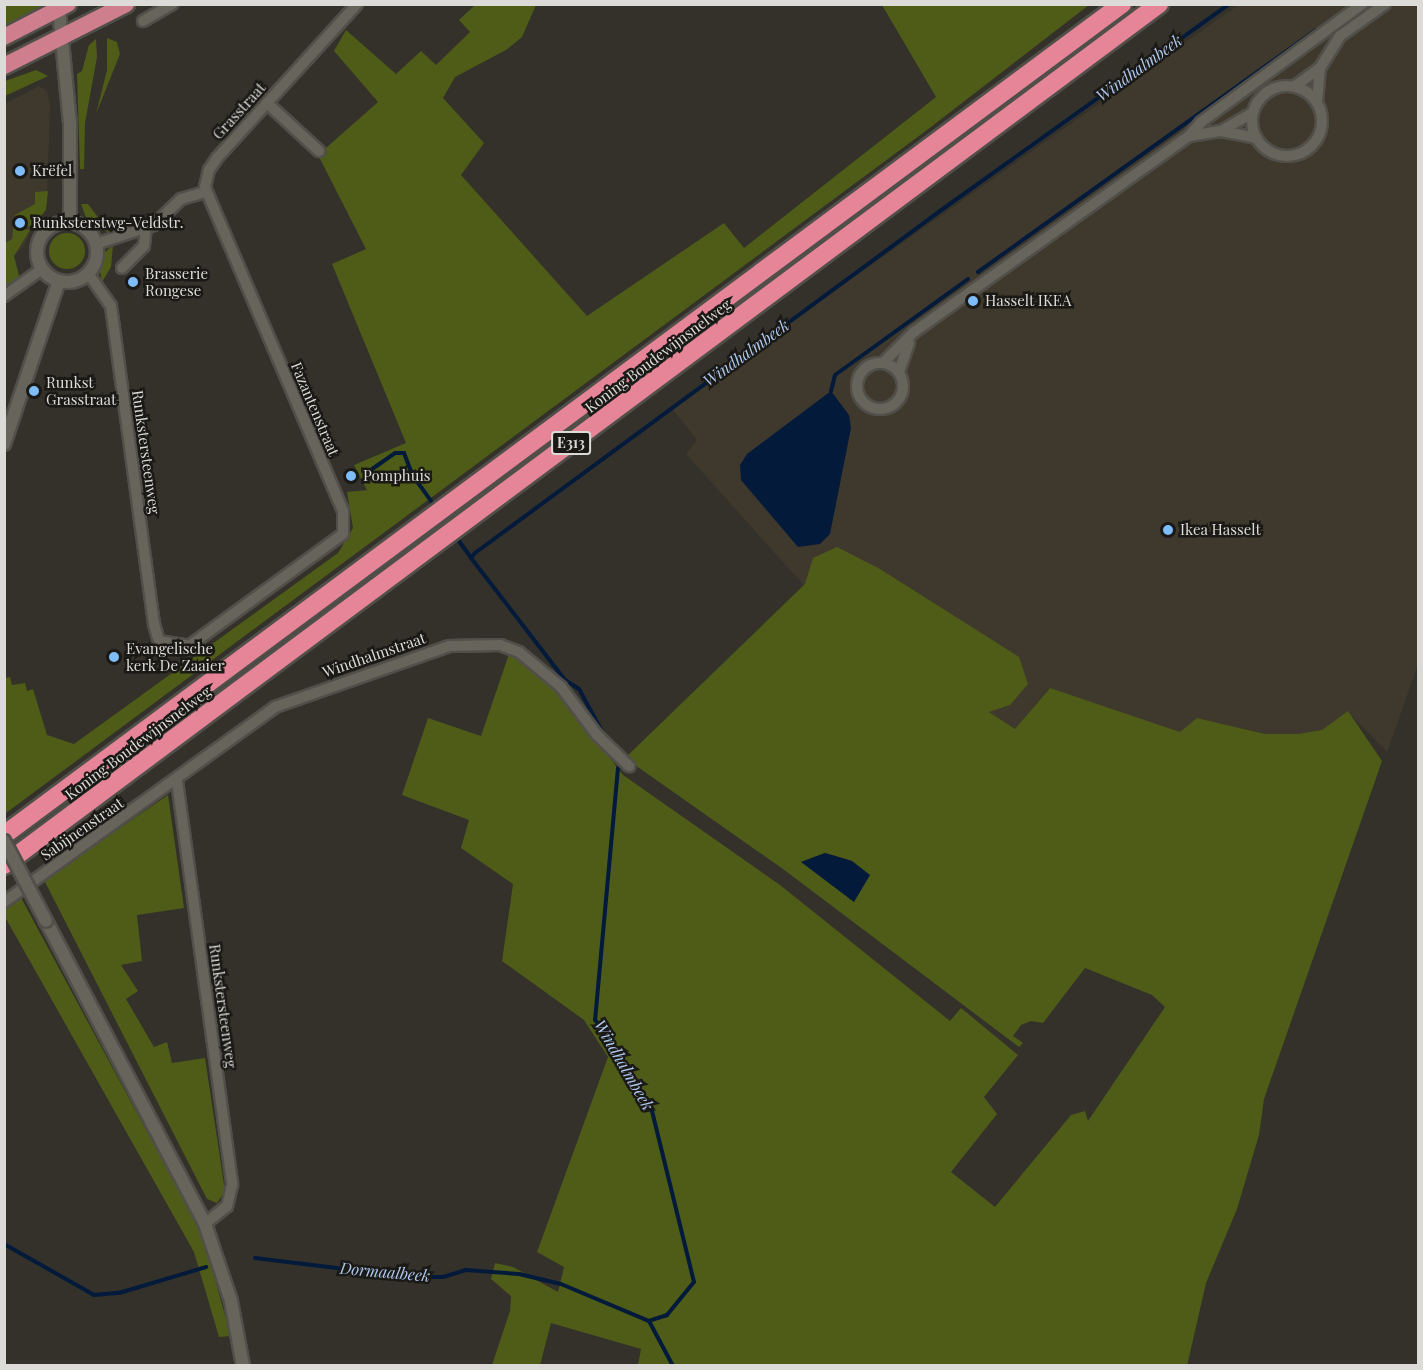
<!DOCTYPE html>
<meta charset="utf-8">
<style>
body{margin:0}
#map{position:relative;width:1423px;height:1370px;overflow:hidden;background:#33312a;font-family:"Playfair Display",serif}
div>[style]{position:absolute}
.built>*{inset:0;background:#3e392c}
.green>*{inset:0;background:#4e5c17}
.round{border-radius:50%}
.water>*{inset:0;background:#031a3b}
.stream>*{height:4px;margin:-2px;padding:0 2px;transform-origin:2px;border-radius:2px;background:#031a3b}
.roads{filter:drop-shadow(2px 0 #514f49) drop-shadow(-2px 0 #514f49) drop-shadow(0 2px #514f49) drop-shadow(0 -2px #514f49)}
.minor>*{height:10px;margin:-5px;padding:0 5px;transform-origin:5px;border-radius:5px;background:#67645c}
.minor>.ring{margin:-5px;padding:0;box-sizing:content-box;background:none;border:10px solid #67645c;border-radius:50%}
.tertiary>*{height:12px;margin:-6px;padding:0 6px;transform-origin:6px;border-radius:6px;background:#67645c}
.tertiary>.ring{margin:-6px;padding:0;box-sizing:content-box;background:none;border:12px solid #67645c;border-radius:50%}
.trunk>*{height:16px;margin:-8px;padding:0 8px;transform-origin:8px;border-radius:8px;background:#ce7e8c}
.motorway>*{height:18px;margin:-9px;padding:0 9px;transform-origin:9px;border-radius:9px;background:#e78598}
.bridges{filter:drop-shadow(2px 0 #514f49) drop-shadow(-2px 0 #514f49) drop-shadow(0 2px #514f49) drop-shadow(0 -2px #514f49)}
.tertiary-bridge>*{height:12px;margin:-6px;padding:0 6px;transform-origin:6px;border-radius:6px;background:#67645c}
.dots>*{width:16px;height:16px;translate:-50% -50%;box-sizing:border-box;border:3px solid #1a1916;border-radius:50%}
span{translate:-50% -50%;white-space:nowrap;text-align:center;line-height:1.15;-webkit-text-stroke:5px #1a1916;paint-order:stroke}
.shield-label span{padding:2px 4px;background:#1a1916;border:2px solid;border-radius:4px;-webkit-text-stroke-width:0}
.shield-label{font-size:14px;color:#dddbd7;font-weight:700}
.street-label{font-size:15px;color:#dddbd7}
.poi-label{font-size:15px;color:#dddbd7}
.left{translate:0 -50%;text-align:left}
.water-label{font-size:16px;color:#aec8ed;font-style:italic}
.frame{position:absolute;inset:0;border:6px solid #dddbd7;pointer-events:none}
</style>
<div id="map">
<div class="built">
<div style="clip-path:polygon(1238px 5px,1418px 5px,1418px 665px,1387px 752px,1348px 712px,1322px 730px,1298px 734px,1265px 734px,1197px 718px,1120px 782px,1049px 688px,1015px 729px,818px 601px,686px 454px,697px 440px,671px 407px)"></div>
<div style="clip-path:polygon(39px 86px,47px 91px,50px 105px,47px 196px,23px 247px,14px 256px,19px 276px,5px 287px,5px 104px)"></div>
</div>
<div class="green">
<div style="clip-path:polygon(5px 5px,6px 4px,43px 5px,34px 13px,5px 25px)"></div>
<div style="clip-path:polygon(475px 5px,536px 5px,522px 37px,506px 50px,455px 77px,443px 98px,484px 143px,461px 175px,587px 316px,724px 223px,744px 248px,936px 97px,882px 5px,1089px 5px,927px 130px,6px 813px,5px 678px,10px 677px,12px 685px,25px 683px,27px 691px,33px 689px,47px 735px,74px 744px,338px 553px,353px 528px,347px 492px,367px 490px,354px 465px,406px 443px,332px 264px,366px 249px,318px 155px,378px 102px,334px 51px,346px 30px,396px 74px,421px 51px,436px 65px,470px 32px,459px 20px)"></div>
<div style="clip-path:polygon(107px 38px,117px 42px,120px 54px,96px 114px,107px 70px)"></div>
<div style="clip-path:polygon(96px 39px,97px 57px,85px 123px,84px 169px,80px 169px,77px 74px,82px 71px,89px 45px)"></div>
<div style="clip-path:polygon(36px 70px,48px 76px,5px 96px,5px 81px)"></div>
<div style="clip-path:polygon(48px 191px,46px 210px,32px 227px,24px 226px,25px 219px,18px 218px,17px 228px,30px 230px,14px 256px,19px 276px,6px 286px,5px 243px,12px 239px,15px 215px,35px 204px,35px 192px)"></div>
<div style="clip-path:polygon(81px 204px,88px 204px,110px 233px,88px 223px)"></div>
<div class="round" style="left:49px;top:233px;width:36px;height:36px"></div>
<div style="clip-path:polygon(113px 245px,111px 267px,102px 282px,99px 267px,105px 252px)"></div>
<div style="clip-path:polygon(evenodd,837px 547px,880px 569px,1019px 657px,1028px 684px,1010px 705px,989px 712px,1015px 729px,1050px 688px,1180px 732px,1197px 718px,1265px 734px,1298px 734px,1322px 730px,1348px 711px,1382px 761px,1264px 1099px,1259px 1135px,1237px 1209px,1206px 1283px,1187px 1366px,638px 1365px,641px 1349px,551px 1323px,540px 1365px,492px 1365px,510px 1311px,511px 1296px,491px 1279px,495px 1263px,513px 1267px,558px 1292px,564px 1267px,537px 1252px,608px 1057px,584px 1020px,502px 961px,513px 884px,461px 848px,469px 820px,402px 795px,428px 718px,481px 736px,509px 654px,535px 667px,560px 693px,623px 775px,780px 885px,950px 1021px,961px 1008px,1018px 1055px,984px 1097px,997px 1114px,951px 1172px,995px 1207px,1071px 1115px,1085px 1111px,1088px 1121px,1165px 1007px,1152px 995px,1085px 968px,1043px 1023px,1031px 1021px,1021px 1025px,1013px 1036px,1023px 1043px,1019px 1047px,783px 869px,625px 758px,805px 584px,813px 558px,837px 547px,825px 853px,839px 857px,852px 861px,801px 862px,825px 853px)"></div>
<div style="clip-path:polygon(168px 795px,184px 908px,137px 915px,142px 961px,121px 965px,138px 991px,126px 999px,154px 1047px,167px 1042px,172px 1063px,205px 1058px,225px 1191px,217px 1203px,207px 1199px,44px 880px)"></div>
<div style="clip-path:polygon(19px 894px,202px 1234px,231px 1336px,219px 1337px,194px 1252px,5px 917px,4px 905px)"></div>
</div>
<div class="water">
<div style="clip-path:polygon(831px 391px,849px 415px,851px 428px,830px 534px,820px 544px,798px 547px,741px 480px,740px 465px,747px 454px)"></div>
<div style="clip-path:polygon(825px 853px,852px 861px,870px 875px,854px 902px,801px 862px)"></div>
</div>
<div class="stream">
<div style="left:978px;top:272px;width:416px;rotate:-35.6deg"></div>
<div style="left:831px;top:391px;width:16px;rotate:-76deg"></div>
<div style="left:835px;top:375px;width:164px;rotate:-35.8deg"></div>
<div style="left:365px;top:474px;width:37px;rotate:-35deg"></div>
<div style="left:395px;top:453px;width:9px"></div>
<div style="left:404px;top:453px;width:25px;rotate:69deg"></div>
<div style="left:413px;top:476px;width:39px;rotate:54deg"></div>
<div style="left:456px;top:537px;width:26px;rotate:54deg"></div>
<div style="left:604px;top:735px;width:52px;rotate:-118.5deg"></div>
<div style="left:579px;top:689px;width:17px;rotate:-147deg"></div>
<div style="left:565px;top:680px;width:154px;rotate:-127.6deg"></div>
<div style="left:471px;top:558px;width:6px;rotate:-51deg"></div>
<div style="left:475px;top:553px;width:577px;rotate:-36.33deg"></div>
<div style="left:940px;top:211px;width:355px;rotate:-35.6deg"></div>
<div style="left:618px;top:768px;width:253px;rotate:95.2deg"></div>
<div style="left:595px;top:1020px;width:26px;rotate:51deg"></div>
<div style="left:611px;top:1040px;width:30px;rotate:66deg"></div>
<div style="left:623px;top:1067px;width:53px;rotate:56.6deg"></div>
<div style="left:652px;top:1111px;width:176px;rotate:76.2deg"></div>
<div style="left:694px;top:1282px;width:43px;rotate:129.3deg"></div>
<div style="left:667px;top:1315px;width:19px;rotate:162deg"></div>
<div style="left:649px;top:1321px;width:51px;rotate:61.9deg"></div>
<div style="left:4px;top:1244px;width:103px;rotate:29.5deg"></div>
<div style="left:94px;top:1295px;width:25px;rotate:-5deg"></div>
<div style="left:119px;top:1293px;width:91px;rotate:-16.6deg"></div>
<div style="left:255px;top:1258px;width:155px;rotate:7deg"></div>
<div style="left:409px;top:1277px;width:34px"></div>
<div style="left:443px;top:1277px;width:24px;rotate:-17deg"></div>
<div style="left:466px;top:1270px;width:53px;rotate:4.3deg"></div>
<div style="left:519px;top:1274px;width:43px;rotate:13.4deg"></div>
<div style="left:561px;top:1284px;width:95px;rotate:22.8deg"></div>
</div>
<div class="roads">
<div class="minor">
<div style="left:143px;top:21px;width:34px;rotate:-30deg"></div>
<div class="ring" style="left:1252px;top:86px;width:60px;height:60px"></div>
<div style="left:1295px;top:86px;width:31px;rotate:-36deg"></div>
<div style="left:1320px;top:68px;width:38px;rotate:-58deg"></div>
<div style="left:1340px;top:36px;width:55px;rotate:-35.4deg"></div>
<div style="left:1317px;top:102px;width:34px;rotate:-85deg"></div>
<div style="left:267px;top:103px;width:71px;rotate:42.7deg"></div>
<div style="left:1221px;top:131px;width:36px;rotate:-30deg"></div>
<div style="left:1189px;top:136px;width:32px;rotate:-9deg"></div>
<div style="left:1221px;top:131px;width:36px;rotate:11deg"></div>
<div style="left:96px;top:244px;width:61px;rotate:-18.1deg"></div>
<div style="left:154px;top:225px;width:37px;rotate:-44deg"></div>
<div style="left:181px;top:199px;width:26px;rotate:-16deg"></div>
<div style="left:122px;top:268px;width:31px;rotate:-45deg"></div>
<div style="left:144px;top:246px;width:18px;rotate:-84deg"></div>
<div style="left:88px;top:273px;width:40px;rotate:55.1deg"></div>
<div style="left:111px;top:306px;width:321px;rotate:82.3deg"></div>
<div style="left:154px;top:624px;width:18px;rotate:74deg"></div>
<div style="left:159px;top:641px;width:30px;rotate:9deg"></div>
<div style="left:189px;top:646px;width:190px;rotate:-36deg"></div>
<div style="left:343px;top:534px;width:23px;rotate:-90deg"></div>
<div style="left:343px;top:511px;width:352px;rotate:-113.1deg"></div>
<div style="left:205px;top:187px;width:17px;rotate:-77deg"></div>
<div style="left:209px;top:170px;width:14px;rotate:-56deg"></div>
<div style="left:217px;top:158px;width:208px;rotate:-47.7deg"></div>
<div style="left:4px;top:296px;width:47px;rotate:-35.4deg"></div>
<div style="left:884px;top:362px;width:42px;rotate:-45deg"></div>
<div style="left:914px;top:332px;width:338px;rotate:-35.5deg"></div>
<div style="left:1189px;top:136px;width:18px;rotate:-49deg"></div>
<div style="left:1201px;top:122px;width:200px;rotate:-36.2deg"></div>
<div class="ring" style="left:857px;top:363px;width:36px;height:36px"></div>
<div style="left:899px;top:372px;width:31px;rotate:-71deg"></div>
<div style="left:177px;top:781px;width:408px;rotate:82.2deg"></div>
<div style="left:232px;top:1185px;width:22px;rotate:103deg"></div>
<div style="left:227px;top:1206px;width:28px;rotate:141deg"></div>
<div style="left:4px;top:902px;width:334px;rotate:-35.7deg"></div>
<div style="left:275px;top:707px;width:184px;rotate:-19.3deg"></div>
<div style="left:449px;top:646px;width:51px;rotate:-1.1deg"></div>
<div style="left:500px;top:645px;width:20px;rotate:20deg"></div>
<div style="left:519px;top:652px;width:55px;rotate:39.8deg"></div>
<div style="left:561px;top:687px;width:60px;rotate:53.1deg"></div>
<div style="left:597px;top:735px;width:45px;rotate:44.1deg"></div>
</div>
<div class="tertiary">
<div style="left:59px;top:9px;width:115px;rotate:84.5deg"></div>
<div style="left:70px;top:123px;width:99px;rotate:90deg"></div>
<div class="ring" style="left:37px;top:222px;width:48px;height:48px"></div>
<div style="left:4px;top:444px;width:172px;rotate:-71.4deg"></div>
<div style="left:46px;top:921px;width:342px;rotate:62.3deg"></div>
<div style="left:205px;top:1224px;width:81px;rotate:71.3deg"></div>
<div style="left:231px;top:1301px;width:66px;rotate:79.5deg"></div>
</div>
<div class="trunk">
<div style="left:4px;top:37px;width:72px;rotate:-27.3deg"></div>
<div style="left:4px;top:66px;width:137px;rotate:-26.9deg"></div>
</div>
<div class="motorway">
<div style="left:4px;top:835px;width:1393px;rotate:-36.62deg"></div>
<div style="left:4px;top:865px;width:1441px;rotate:-36.7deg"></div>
</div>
</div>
<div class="bridges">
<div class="tertiary-bridge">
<div style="left:4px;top:841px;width:90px;rotate:62.3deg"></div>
</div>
</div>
<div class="dots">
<div style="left:20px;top:171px;background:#7ebdf9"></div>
<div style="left:20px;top:223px;background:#7ebdf9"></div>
<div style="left:133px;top:282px;background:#7ebdf9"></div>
<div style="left:973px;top:301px;background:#7ebdf9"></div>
<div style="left:34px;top:391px;background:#7ebdf9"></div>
<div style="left:351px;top:476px;background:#7ebdf9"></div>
<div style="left:1168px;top:530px;background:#7ebdf9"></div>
<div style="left:114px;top:657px;background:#7ebdf9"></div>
</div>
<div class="shield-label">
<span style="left:571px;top:443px">E313</span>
</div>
<div class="street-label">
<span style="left:239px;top:111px;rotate:-48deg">Grasstraat</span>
<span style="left:658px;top:356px;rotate:-37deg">Koning Boudewijnsnelweg</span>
<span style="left:315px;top:409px;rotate:67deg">Fazantenstraat</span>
<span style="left:146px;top:452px;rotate:82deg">Runkstersteenweg</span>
<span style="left:374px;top:655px;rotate:-19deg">Windhalmstraat</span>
<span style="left:138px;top:743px;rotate:-37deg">Koning Boudewijnsnelweg</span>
<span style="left:82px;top:829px;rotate:-35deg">Sabijnenstraat</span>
<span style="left:223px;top:1006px;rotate:82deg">Runkstersteenweg</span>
</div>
<div class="poi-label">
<span class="left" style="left:32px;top:171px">Krëfel</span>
<span class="left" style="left:32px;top:223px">Runksterstwg-Veldstr.</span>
<span class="left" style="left:145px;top:282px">Brasserie<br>Rongese</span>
<span class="left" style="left:985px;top:301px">Hasselt IKEA</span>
<span class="left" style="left:46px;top:391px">Runkst<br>Grasstraat</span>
<span class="left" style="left:363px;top:476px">Pomphuis</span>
<span class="left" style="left:1180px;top:530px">Ikea Hasselt</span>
<span class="left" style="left:126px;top:657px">Evangelische<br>kerk De Zaaier</span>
</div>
<div class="water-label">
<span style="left:1139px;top:68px;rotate:-36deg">Windhalmbeek</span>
<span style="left:746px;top:353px;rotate:-36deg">Windhalmbeek</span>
<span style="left:624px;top:1065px;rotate:60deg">Windhalmbeek</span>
<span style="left:385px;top:1272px;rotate:5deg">Dormaalbeek</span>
</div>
<div class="frame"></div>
</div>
